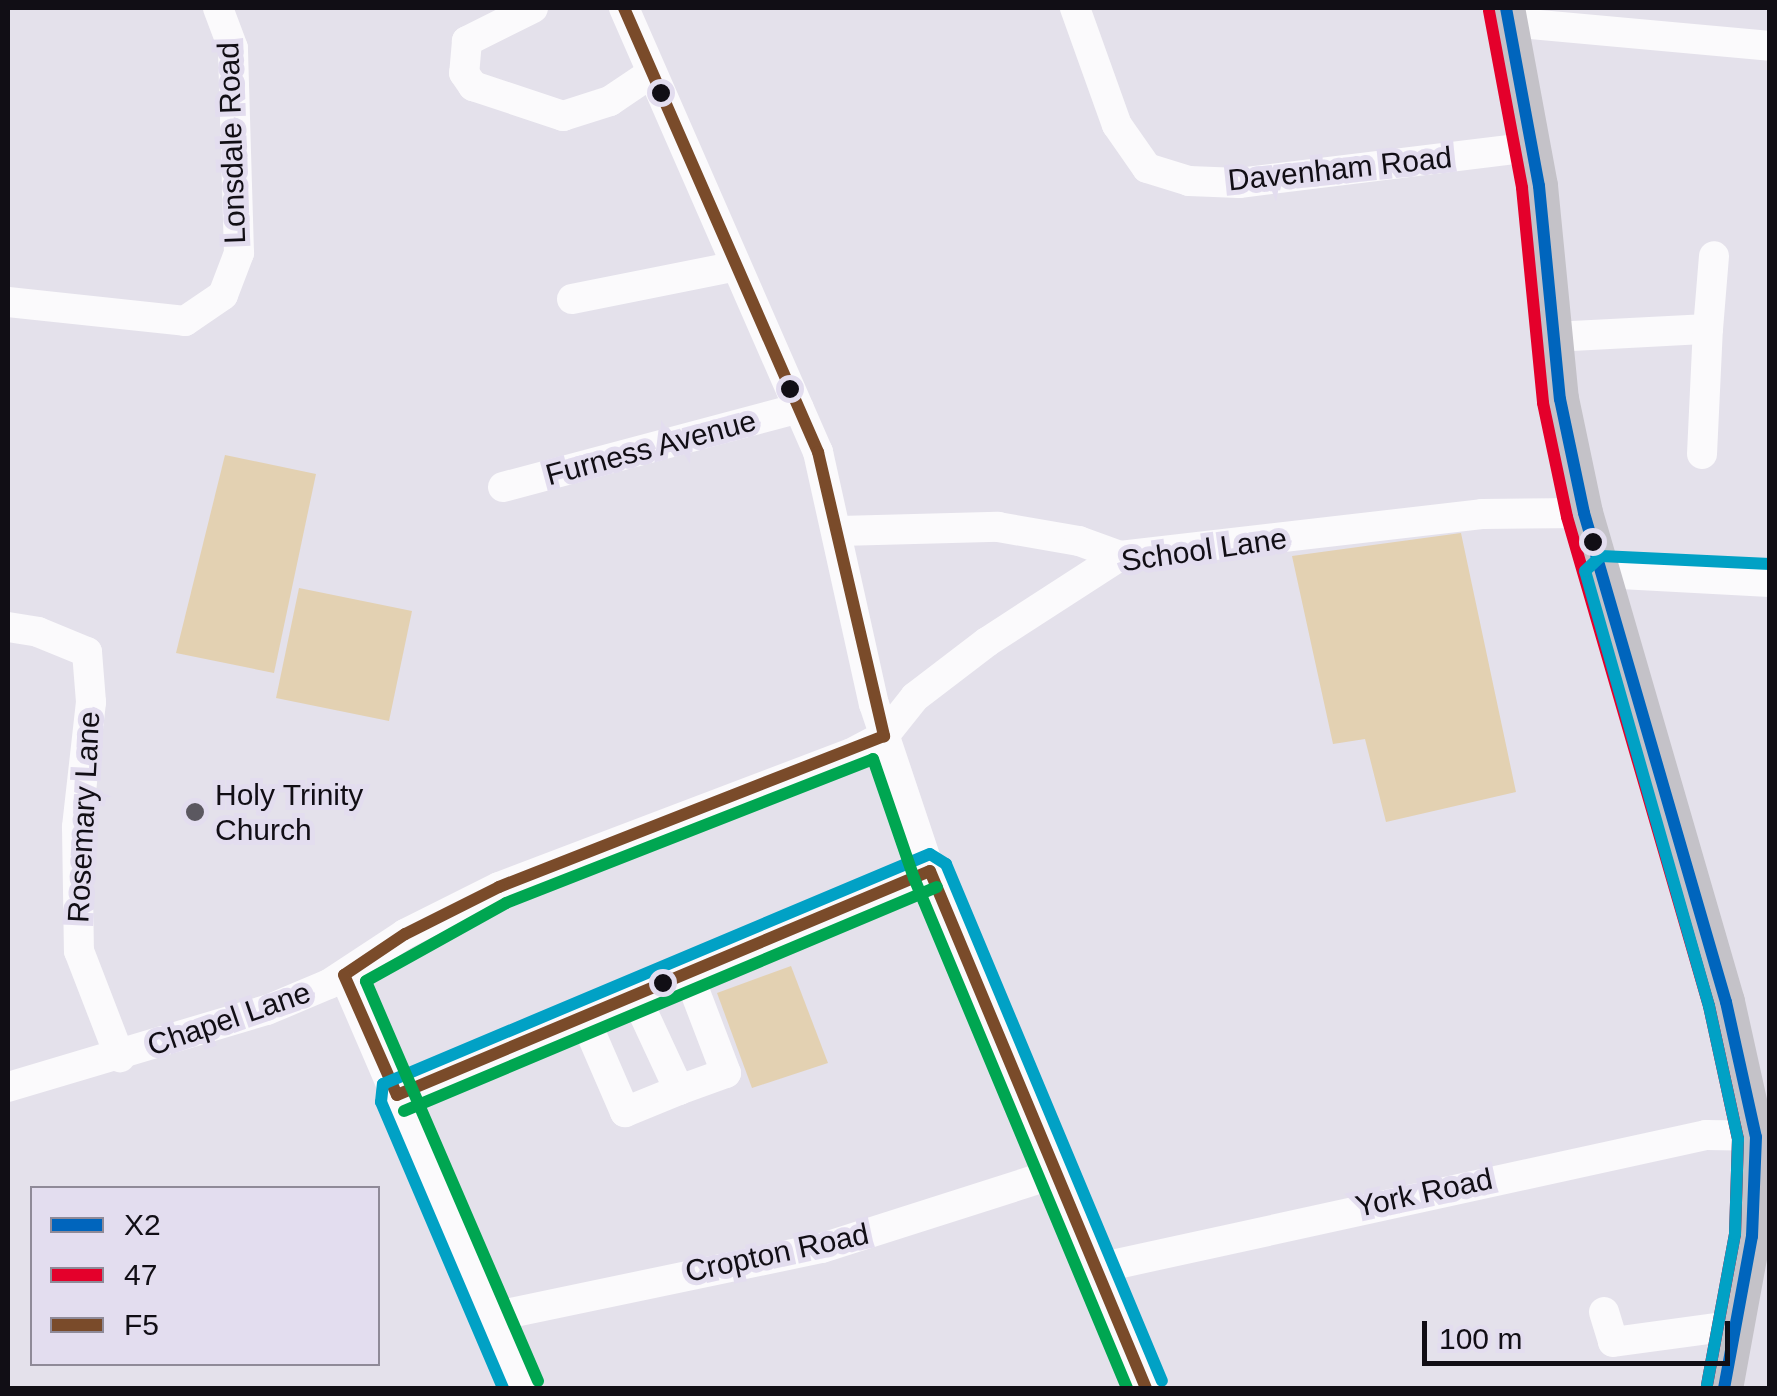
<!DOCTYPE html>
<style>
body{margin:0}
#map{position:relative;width:1777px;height:1396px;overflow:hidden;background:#e4e1eb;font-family:Helvetica,sans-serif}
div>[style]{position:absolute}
.green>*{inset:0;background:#e3d1b2}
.minor>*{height:30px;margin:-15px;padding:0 15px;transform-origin:15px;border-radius:15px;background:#fbfafc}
.major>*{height:38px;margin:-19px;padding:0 19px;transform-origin:19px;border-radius:19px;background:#c4c2c8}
.bus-1>*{height:12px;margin:-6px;padding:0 6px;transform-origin:6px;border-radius:6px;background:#0065bd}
.bus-2>*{height:12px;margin:-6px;padding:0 6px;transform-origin:6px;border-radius:6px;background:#e4002b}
.bus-3>*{height:12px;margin:-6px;padding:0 6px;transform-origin:6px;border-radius:6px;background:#7a4b2a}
.bus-4>*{height:12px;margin:-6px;padding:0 6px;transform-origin:6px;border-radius:6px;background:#01a1c5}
.bus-5>*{height:12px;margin:-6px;padding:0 6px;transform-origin:6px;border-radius:6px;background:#00a651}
.dots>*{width:28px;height:28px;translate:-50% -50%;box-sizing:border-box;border:5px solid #e3ddef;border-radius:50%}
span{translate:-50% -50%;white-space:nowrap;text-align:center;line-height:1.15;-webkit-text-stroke:10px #e3ddef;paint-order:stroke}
.street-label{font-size:30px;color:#110e15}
.poi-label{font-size:30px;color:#110e15}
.left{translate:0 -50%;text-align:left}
.frame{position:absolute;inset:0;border:10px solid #110e15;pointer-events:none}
.legend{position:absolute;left:30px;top:1186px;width:350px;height:180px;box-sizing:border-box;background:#e3ddef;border:2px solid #8f8a98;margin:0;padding:12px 18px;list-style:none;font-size:30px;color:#110e15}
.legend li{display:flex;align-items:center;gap:20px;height:50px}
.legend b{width:50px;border:2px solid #8f8a98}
.scale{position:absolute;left:1422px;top:1321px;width:308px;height:45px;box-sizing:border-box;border:5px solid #110e15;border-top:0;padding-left:12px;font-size:30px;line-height:35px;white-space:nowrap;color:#110e15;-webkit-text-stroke:8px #e3ddef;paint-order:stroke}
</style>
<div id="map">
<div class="green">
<div style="clip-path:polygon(225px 455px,316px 474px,274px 673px,176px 653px)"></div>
<div style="clip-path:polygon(1461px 533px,1516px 792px,1386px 822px,1365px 739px,1333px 744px,1292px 556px)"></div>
<div style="clip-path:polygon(299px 588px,412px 611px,389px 721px,276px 698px)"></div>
<div style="clip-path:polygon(791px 966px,828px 1063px,752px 1088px,717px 993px)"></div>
</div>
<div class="minor">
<div style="left:533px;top:8px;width:74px;rotate:153.4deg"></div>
<div style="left:467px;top:41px;width:32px;rotate:95deg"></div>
<div style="left:464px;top:73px;width:16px;rotate:55deg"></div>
<div style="left:473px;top:86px;width:95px;rotate:18.4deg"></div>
<div style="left:563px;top:116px;width:49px;rotate:-17.7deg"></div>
<div style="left:610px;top:101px;width:48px;rotate:-34deg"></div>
<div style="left:624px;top:8px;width:485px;rotate:66.4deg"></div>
<div style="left:818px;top:452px;width:258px;rotate:77.5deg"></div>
<div style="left:874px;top:704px;width:176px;rotate:71.5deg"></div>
<div style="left:930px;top:871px;width:560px;rotate:67.33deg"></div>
<div style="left:1075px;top:8px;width:124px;rotate:70.3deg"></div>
<div style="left:1117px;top:125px;width:52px;rotate:55.1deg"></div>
<div style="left:1147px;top:168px;width:44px;rotate:17.2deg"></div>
<div style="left:1189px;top:181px;width:50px;rotate:2.3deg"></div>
<div style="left:1239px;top:183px;width:295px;rotate:-7deg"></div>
<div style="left:1508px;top:22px;width:263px;rotate:5.2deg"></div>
<div style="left:572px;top:299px;width:163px;rotate:-11.3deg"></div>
<div style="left:8px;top:302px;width:178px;rotate:6.1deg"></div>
<div style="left:185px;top:321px;width:46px;rotate:-34.4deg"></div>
<div style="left:223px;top:295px;width:45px;rotate:-69.1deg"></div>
<div style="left:239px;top:253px;width:205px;rotate:-91.7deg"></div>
<div style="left:233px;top:48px;width:43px;rotate:-110.6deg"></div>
<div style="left:1553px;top:337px;width:155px;rotate:-3deg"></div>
<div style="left:1708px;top:329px;width:73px;rotate:-85.3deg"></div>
<div style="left:1702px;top:454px;width:125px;rotate:-87.3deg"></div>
<div style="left:503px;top:487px;width:306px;rotate:-14.9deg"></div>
<div style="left:840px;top:531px;width:158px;rotate:-1.5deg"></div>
<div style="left:998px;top:527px;width:82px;rotate:9.8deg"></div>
<div style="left:1079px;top:541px;width:44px;rotate:20.1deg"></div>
<div style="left:1602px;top:573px;width:168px;rotate:3.1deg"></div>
<div style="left:8px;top:627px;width:30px;rotate:9deg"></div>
<div style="left:38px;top:632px;width:53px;rotate:22.2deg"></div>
<div style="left:87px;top:652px;width:50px;rotate:85.4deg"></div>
<div style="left:91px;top:702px;width:126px;rotate:96.4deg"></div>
<div style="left:77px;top:827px;width:124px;rotate:89.1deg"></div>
<div style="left:79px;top:951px;width:114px;rotate:68.9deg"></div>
<div style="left:344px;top:975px;width:450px;rotate:66.7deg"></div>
<div style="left:634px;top:993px;width:107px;rotate:65.1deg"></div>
<div style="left:679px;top:1090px;width:50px;rotate:-19.9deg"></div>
<div style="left:726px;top:1073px;width:109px;rotate:-110.9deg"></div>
<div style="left:583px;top:1015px;width:106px;rotate:66.6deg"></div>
<div style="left:625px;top:1112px;width:58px;rotate:-22.2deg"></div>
<div style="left:8px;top:1087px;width:270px;rotate:-16.6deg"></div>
<div style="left:267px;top:1010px;width:67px;rotate:-22.8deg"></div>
<div style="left:329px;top:984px;width:91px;rotate:-33.3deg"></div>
<div style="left:405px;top:934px;width:105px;rotate:-26.6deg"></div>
<div style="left:499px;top:887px;width:375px;rotate:-20.8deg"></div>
<div style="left:850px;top:754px;width:38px;rotate:-28deg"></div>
<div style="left:884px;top:736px;width:50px;rotate:-51.5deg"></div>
<div style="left:915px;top:697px;width:91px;rotate:-37.4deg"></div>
<div style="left:987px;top:642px;width:158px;rotate:-32.9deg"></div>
<div style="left:1120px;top:556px;width:364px;rotate:-6.6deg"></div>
<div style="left:1482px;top:514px;width:102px;rotate:-0.6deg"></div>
<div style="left:397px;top:1095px;width:578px;rotate:-22.8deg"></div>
<div style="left:1094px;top:1269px;width:626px;rotate:-12.35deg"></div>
<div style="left:1706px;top:1135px;width:64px;rotate:0.9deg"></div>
<div style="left:1604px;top:1312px;width:31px;rotate:73deg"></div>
<div style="left:1613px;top:1342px;width:127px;rotate:-7.7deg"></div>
<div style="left:496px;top:1316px;width:333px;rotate:-11.8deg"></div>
<div style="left:822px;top:1248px;width:244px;rotate:-17.7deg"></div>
</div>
<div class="major">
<div style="left:1506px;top:8px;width:181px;rotate:79.5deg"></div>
<div style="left:1539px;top:186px;width:214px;rotate:84.4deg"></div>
<div style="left:1560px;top:399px;width:116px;rotate:78.1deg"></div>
<div style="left:1584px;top:513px;width:509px;rotate:73.81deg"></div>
<div style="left:1726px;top:1002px;width:138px;rotate:77.5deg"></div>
<div style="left:1756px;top:1137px;width:99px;rotate:92.3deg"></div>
<div style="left:1752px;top:1236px;width:155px;rotate:100.4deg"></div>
</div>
<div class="bus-1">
<div style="left:1506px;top:8px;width:181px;rotate:79.5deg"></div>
<div style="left:1539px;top:186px;width:214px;rotate:84.4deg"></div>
<div style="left:1560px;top:399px;width:116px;rotate:78.1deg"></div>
<div style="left:1584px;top:513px;width:509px;rotate:73.81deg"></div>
<div style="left:1726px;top:1002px;width:138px;rotate:77.5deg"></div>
<div style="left:1756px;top:1137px;width:99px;rotate:92.3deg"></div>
<div style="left:1752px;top:1236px;width:155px;rotate:100.4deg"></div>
</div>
<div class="bus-2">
<div style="left:1489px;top:11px;width:180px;rotate:79.4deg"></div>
<div style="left:1522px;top:188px;width:216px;rotate:84.4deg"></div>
<div style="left:1543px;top:403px;width:116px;rotate:78.1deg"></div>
<div style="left:1567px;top:517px;width:509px;rotate:73.81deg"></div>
<div style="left:1709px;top:1006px;width:136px;rotate:77.7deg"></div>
<div style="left:1738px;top:1139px;width:95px;rotate:91.8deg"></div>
<div style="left:1735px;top:1234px;width:154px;rotate:100.5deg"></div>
</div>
<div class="bus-3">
<div style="left:624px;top:8px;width:485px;rotate:66.4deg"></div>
<div style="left:818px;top:452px;width:292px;rotate:76.9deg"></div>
<div style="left:884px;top:736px;width:414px;rotate:158.6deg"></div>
<div style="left:499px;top:887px;width:105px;rotate:153.4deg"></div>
<div style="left:405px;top:934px;width:73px;rotate:146.1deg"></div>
<div style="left:344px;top:975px;width:131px;rotate:66.2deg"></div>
<div style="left:397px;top:1095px;width:578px;rotate:-22.8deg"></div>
<div style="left:930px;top:871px;width:560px;rotate:67.33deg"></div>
</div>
<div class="bus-4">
<div style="left:1707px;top:1385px;width:154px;rotate:-79.5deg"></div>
<div style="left:1735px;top:1234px;width:95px;rotate:-88.2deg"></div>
<div style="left:1738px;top:1139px;width:136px;rotate:-102.3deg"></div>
<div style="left:1709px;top:1006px;width:452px;rotate:-105.9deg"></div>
<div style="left:1585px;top:571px;width:22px;rotate:-43deg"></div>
<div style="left:1601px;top:556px;width:169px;rotate:2.7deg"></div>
<div style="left:503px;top:1388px;width:311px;rotate:-113.1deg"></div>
<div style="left:381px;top:1102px;width:18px;rotate:-84deg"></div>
<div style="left:383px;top:1084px;width:593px;rotate:-22.81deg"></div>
<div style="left:930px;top:854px;width:19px;rotate:32deg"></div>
<div style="left:946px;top:864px;width:560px;rotate:67.33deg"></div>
</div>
<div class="bus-5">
<div style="left:404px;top:1111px;width:578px;rotate:-22.8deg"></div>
<div style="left:538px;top:1381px;width:435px;rotate:-113.3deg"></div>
<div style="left:366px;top:981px;width:160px;rotate:-29.1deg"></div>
<div style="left:506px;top:903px;width:394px;rotate:-21.4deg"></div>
<div style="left:873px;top:759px;width:126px;rotate:71deg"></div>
<div style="left:914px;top:878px;width:553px;rotate:67.33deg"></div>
</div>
<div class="dots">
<div style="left:661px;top:93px;background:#110e15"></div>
<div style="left:790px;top:389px;background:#110e15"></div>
<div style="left:1593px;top:542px;background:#110e15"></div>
<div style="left:195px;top:812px;background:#5b5860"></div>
<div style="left:663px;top:983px;background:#110e15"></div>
</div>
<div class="street-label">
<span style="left:232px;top:143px;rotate:-92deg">Lonsdale Road</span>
<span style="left:1340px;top:169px;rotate:-6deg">Davenham Road</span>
<span style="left:651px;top:448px;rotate:-15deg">Furness Avenue</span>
<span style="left:1204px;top:550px;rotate:-8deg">School Lane</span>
<span style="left:84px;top:817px;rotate:-87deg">Rosemary Lane</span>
<span style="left:229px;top:1019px;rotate:-19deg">Chapel Lane</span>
<span style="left:1424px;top:1193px;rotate:-12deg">York Road</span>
<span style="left:777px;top:1253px;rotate:-12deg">Cropton Road</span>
</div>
<div class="poi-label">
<span class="left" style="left:215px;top:812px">Holy Trinity<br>Church</span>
</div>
<div class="frame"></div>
<ul class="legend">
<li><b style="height:12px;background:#0065bd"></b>X2</li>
<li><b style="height:12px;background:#e4002b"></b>47</li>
<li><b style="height:12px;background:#7a4b2a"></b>F5</li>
</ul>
<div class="scale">100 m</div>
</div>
